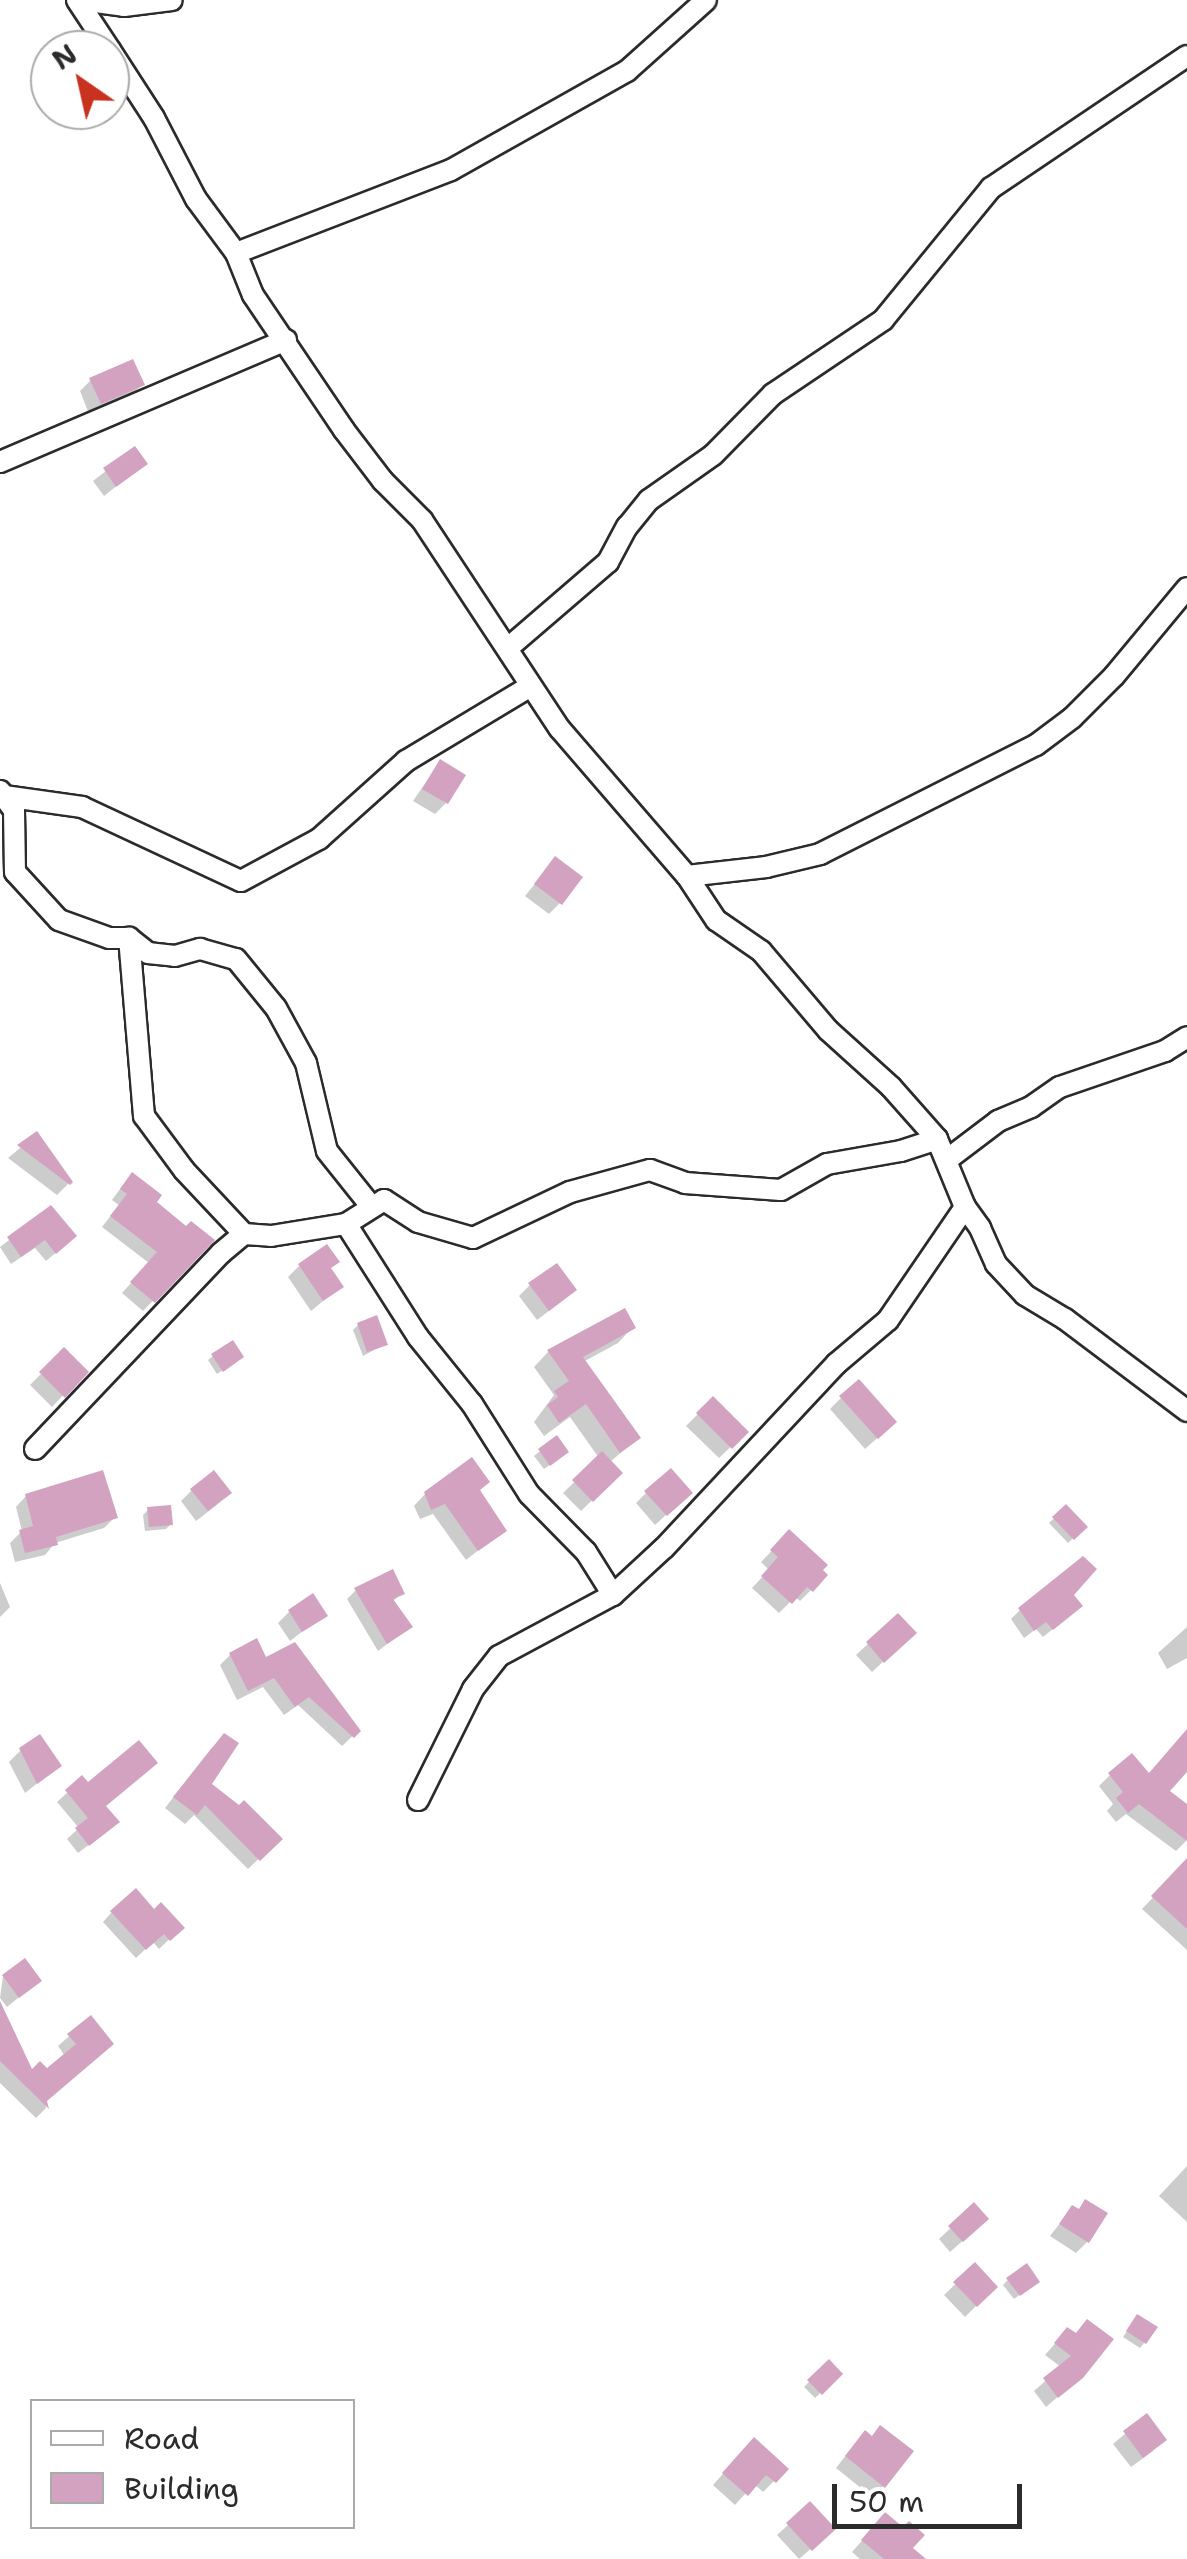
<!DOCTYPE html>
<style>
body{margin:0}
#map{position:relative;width:1187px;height:2559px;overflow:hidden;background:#fff;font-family:"Shantell Sans",sans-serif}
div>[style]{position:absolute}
.shadow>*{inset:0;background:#0003}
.building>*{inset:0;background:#d3a2c1}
.roads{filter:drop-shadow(2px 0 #2b2b2b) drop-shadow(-2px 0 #2b2b2b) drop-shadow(0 2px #2b2b2b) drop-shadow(0 -2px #2b2b2b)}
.street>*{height:20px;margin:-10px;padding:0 10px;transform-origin:10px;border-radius:10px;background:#fff}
span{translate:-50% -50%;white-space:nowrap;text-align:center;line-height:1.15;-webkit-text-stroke:8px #fff;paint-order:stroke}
.legend{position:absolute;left:30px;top:2399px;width:325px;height:130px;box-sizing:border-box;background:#fff;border:2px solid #aaa;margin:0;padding:12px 18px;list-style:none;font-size:30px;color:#2b2b2b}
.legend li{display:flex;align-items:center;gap:20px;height:50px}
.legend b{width:50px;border:2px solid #aaa}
.north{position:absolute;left:30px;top:30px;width:100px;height:100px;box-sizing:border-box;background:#fff;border:2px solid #aaa;border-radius:50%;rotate:326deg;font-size:28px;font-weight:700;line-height:40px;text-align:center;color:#2b2b2b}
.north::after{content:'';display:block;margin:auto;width:35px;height:45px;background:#c8321e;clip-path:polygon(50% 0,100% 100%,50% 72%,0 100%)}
.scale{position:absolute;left:832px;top:2484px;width:190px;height:45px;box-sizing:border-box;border:5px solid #2b2b2b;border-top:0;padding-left:12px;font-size:30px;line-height:35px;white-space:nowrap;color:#2b2b2b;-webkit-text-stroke:8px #fff;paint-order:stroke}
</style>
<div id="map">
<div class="shadow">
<div style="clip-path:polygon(91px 380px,142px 385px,130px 396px,89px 414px,80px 391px)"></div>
<div style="clip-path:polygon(134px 449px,144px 464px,104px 496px,93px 481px)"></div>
<div style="clip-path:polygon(440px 762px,446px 803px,435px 814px,413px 801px)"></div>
<div style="clip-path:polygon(555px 859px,560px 903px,549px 914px,525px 896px)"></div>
<div style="clip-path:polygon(37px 1134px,70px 1182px,57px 1195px,8px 1158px)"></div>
<div style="clip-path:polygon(123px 1185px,154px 1202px,186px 1229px,211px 1240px,143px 1311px,122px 1293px,149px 1263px,102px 1227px,119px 1205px,112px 1200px)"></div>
<div style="clip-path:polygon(51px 1208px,65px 1245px,46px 1261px,35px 1248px,11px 1264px,0 1247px)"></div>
<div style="clip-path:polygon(299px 1266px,329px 1269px,341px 1286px,311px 1311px,288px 1277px)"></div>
<div style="clip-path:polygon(530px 1285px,562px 1301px,537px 1320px,519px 1296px)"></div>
<div style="clip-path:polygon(624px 1311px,632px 1328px,618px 1343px,583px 1362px,638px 1438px,610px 1462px,620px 1473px,581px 1511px,563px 1493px,599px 1458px,570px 1417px,544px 1436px,534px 1422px,554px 1395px,534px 1367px,548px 1352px)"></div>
<div style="clip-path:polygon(358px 1325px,385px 1344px,363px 1356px,353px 1330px)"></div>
<div style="clip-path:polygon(64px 1351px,85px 1372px,52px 1407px,30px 1385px)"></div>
<div style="clip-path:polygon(213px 1356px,236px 1361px,217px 1374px,208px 1360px)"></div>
<div style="clip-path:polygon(841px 1398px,883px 1433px,865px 1449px,830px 1409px)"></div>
<div style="clip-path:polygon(713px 1399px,746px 1432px,719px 1458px,686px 1426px)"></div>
<div style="clip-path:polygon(556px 1438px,561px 1457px,544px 1469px,534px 1456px)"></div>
<div style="clip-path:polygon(192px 1490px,218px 1504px,196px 1521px,181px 1501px)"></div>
<div style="clip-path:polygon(478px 1491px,504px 1530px,466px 1560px,433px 1514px,420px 1519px,414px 1506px,425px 1494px)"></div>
<div style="clip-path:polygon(646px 1493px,679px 1503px,655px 1525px,636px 1503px)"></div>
<div style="clip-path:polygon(26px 1496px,115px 1517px,104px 1528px,55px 1543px,45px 1555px,15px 1562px,10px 1543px,22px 1531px,16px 1507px)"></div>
<div style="clip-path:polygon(1066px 1507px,1085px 1527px,1068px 1543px,1049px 1523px)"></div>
<div style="clip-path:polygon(148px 1510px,171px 1524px,166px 1529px,145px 1531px,143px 1515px)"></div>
<div style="clip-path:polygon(789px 1533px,819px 1570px,811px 1590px,800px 1601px,795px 1597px,779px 1613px,752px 1588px,769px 1570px,761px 1562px)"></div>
<div style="clip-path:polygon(0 1583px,10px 1607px,0 1617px)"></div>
<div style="clip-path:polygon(356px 1590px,402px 1593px,392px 1602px,410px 1627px,378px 1651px,347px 1599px)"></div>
<div style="clip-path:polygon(1020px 1610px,1070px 1615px,1043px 1637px,1036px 1629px,1024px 1638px,1011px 1619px)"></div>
<div style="clip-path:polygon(289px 1612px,324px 1615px,290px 1641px,278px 1623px)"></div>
<div style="clip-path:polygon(898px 1616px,902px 1644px,872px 1672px,856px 1655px)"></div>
<div style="clip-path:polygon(1187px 1627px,1187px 1658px,1167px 1669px,1158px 1653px)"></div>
<div style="clip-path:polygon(230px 1655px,265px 1660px,358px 1731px,342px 1746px,298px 1705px,284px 1715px,263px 1687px,237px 1700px,220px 1665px)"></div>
<div style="clip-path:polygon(213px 1746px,209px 1784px,279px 1839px,248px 1869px,194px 1815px,185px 1824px,165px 1808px)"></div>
<div style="clip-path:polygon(21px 1750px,59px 1766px,25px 1793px,9px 1762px)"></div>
<div style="clip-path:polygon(1187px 1752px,1187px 1768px,1167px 1792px,1187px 1807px,1187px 1840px,1176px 1851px,1126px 1814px,1116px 1822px,1107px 1811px,1113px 1804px,1099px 1786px,1110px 1775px,1148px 1776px)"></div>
<div style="clip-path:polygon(82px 1779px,104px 1807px,107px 1831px,78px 1853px,67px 1839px,79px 1828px,57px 1802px)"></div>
<div style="clip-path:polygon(1176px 1873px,1187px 1884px,1187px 1950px,1142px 1909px)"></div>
<div style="clip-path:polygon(112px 1912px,154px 1912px,181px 1928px,159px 1949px,153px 1942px,136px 1958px,103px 1922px)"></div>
<div style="clip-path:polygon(3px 1976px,39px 1981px,7px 2007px,0 1998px)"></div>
<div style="clip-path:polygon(0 2015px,31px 2073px,47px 2071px,65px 2056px,58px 2046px,90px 2018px,45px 2101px,46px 2108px,36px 2118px,0 2083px)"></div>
<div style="clip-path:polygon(1187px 2166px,1187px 2222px,1159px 2196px)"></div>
<div style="clip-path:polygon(1086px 2202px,1087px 2242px,1076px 2253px,1050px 2236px,1072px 2208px,1077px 2211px)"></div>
<div style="clip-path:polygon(974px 2206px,975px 2230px,950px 2252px,939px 2239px)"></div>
<div style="clip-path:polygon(974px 2266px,995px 2287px,965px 2317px,944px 2295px)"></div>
<div style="clip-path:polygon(1008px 2280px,1032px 2286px,1014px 2299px,1003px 2285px)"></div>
<div style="clip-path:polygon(1133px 2322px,1144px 2343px,1140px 2348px,1123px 2337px)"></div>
<div style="clip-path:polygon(1067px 2330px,1082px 2376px,1046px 2407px,1034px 2391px,1061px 2367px,1045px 2355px)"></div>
<div style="clip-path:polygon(829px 2362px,840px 2374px,815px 2398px,804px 2387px)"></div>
<div style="clip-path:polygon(1146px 2416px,1153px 2451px,1131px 2467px,1113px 2444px)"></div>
<div style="clip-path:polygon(854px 2445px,883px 2486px,872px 2497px,836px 2468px)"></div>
<div style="clip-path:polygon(743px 2451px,786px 2469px,763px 2492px,754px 2484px,735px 2505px,713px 2485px)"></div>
<div style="clip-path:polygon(810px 2505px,821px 2540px,799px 2559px,777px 2535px)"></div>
<div style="clip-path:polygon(874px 2527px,909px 2549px,917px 2559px,860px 2559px,852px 2552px)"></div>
</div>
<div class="building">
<div style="clip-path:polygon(133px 359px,145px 385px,101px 404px,89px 378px)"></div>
<div style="clip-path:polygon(135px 446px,148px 464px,116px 487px,103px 468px)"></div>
<div style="clip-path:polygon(440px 759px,466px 775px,448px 804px,422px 789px)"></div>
<div style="clip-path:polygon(555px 856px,583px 877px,562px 905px,534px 884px)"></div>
<div style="clip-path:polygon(37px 1131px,73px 1182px,70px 1185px,17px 1145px)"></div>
<div style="clip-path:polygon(132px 1172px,162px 1195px,157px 1202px,186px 1226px,191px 1221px,215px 1240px,155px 1303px,130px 1282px,157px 1252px,110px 1216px,127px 1194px,120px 1189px)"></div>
<div style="clip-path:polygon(51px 1205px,77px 1236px,56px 1254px,45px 1240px,21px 1257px,7px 1237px)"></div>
<div style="clip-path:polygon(327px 1244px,340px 1262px,331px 1268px,344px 1287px,323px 1301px,298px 1264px)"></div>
<div style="clip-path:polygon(557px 1263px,577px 1290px,549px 1311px,528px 1283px)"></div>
<div style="clip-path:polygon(625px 1308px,636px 1328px,583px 1357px,641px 1438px,620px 1453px,586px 1404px,559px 1423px,547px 1405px,558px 1397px,554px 1391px,569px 1381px,547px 1350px)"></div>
<div style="clip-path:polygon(377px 1315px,388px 1345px,367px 1352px,357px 1323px)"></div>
<div style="clip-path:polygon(233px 1340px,244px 1357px,223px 1372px,211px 1354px)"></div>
<div style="clip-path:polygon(64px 1347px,89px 1372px,65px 1398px,39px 1372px)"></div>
<div style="clip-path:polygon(859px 1379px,897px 1422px,878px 1439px,839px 1396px)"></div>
<div style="clip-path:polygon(713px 1396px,749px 1432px,732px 1449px,696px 1413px)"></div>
<div style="clip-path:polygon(557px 1435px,569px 1452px,550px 1466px,538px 1449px)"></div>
<div style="clip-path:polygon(602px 1451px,623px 1473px,593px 1502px,572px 1480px)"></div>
<div style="clip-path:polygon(472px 1457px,490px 1482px,480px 1490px,507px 1531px,478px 1551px,445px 1504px,431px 1510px,424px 1492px)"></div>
<div style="clip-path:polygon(671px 1468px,693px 1493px,667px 1516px,644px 1491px)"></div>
<div style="clip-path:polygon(103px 1470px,118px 1518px,56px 1537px,58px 1545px,25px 1553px,19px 1530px,33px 1526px,25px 1494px)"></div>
<div style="clip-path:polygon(214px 1470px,232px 1493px,208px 1511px,190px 1489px)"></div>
<div style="clip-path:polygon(1066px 1504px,1088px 1527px,1074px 1540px,1052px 1517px)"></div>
<div style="clip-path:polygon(171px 1505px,173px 1525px,149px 1527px,147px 1507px)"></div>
<div style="clip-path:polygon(789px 1529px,828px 1565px,823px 1570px,828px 1575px,813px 1592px,807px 1587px,792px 1604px,761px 1576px,778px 1557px,770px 1550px)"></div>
<div style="clip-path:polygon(1083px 1556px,1097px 1569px,1074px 1595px,1083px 1606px,1053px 1630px,1046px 1622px,1034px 1631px,1018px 1608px)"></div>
<div style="clip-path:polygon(393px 1569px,405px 1594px,393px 1599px,413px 1627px,387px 1644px,354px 1588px)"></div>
<div style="clip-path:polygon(313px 1593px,328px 1616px,302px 1632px,288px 1610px)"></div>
<div style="clip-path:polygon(898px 1613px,917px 1633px,884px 1663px,866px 1642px)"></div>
<div style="clip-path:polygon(257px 1638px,266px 1657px,295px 1642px,361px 1731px,354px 1738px,309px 1697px,295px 1707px,274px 1678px,248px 1691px,229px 1653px)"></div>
<div style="clip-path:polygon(1187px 1729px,1187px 1772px,1170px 1791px,1187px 1804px,1187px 1841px,1139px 1804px,1128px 1813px,1116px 1798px,1123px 1792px,1108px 1773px,1132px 1753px,1149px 1773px)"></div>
<div style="clip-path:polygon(224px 1733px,239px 1743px,212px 1784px,239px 1805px,244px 1800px,283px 1839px,260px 1861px,205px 1805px,197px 1815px,173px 1797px)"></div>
<div style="clip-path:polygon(40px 1734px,62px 1766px,37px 1784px,19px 1748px)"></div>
<div style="clip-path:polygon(139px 1740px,158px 1763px,106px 1806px,120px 1822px,89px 1846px,75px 1828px,88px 1818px,65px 1790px,82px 1775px,88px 1782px)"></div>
<div style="clip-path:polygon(1187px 1858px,1187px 1929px,1151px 1896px)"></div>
<div style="clip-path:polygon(136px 1888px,154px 1909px,161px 1902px,185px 1928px,170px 1941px,164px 1934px,146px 1950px,110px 1911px)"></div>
<div style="clip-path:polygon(25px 1958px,42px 1981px,19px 1998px,2px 1975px)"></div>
<div style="clip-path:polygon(0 2001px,32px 2069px,40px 2061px,47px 2068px,76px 2044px,67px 2034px,91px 2015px,114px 2044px,47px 2101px,49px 2109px,0 2061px)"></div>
<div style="clip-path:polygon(1085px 2199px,1108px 2213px,1089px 2243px,1059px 2224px,1072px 2205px,1079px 2209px)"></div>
<div style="clip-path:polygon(974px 2202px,989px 2219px,963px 2242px,948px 2226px)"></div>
<div style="clip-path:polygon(975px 2262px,998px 2287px,977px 2307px,953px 2282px)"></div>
<div style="clip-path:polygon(1027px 2263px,1040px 2282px,1020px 2296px,1006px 2278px)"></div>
<div style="clip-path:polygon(1137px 2314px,1158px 2327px,1146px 2344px,1126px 2331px)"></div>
<div style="clip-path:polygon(1087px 2319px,1114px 2339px,1083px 2378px,1058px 2398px,1043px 2378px,1071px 2356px,1054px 2343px,1067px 2327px,1076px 2333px)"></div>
<div style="clip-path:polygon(829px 2359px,843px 2374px,822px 2395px,807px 2380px)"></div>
<div style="clip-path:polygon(1147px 2413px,1167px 2440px,1143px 2458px,1123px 2431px)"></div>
<div style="clip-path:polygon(880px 2425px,914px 2451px,885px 2488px,845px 2456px,865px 2430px,872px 2436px)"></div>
<div style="clip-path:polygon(754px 2437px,789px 2469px,776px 2483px,766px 2475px,748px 2496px,722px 2473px)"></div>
<div style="clip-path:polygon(810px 2501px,836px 2529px,812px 2551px,786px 2523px)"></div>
<div style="clip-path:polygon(885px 2512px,903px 2527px,909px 2521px,925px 2535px,913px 2548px,926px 2559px,884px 2559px,861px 2540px)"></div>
</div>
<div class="roads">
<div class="street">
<div style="left:77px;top:0;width:60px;rotate:56.6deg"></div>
<div style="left:81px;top:0;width:43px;rotate:7.9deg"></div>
<div style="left:124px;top:6px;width:48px;rotate:-7.1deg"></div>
<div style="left:110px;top:50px;width:81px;rotate:57.1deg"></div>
<div style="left:154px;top:118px;width:91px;rotate:62.6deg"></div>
<div style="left:196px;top:199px;width:67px;rotate:53.5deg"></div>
<div style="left:236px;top:253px;width:45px;rotate:68deg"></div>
<div style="left:253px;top:295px;width:163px;rotate:56deg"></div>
<div style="left:344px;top:430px;width:64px;rotate:52.6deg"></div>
<div style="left:383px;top:481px;width:55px;rotate:45deg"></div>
<div style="left:422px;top:520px;width:250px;rotate:56.6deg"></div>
<div style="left:560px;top:729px;width:194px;rotate:49.2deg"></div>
<div style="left:687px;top:876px;width:53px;rotate:56.6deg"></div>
<div style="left:716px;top:920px;width:55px;rotate:34.6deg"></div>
<div style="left:761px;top:951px;width:104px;rotate:49.7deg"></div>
<div style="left:828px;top:1030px;width:85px;rotate:42.1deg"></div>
<div style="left:891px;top:1087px;width:69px;rotate:48.5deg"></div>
<div style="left:937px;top:1139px;width:74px;rotate:67.6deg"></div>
<div style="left:965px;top:1207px;width:26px;rotate:54deg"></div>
<div style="left:980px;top:1228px;width:39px;rotate:66deg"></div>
<div style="left:996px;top:1264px;width:42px;rotate:46.9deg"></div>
<div style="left:1025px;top:1295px;width:47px;rotate:31deg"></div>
<div style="left:1065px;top:1319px;width:153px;rotate:37deg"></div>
<div style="left:236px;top:253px;width:230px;rotate:-21.1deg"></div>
<div style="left:451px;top:170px;width:202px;rotate:-29.4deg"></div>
<div style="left:627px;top:71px;width:106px;rotate:-41.9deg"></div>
<div style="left:0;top:462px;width:311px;rotate:-23.1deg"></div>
<div style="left:508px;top:648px;width:132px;rotate:-40.7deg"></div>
<div style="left:608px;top:562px;width:40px;rotate:-62deg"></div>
<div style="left:627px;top:527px;width:35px;rotate:-51deg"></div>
<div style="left:649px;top:500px;width:78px;rotate:-35.1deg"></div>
<div style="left:713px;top:455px;width:86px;rotate:-45.5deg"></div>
<div style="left:773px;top:394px;width:133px;rotate:-33.9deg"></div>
<div style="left:883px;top:320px;width:171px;rotate:-50.7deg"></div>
<div style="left:991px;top:188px;width:236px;rotate:-34deg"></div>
<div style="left:0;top:791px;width:24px;rotate:54deg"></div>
<div style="left:14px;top:810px;width:62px;rotate:89.1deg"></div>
<div style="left:15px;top:872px;width:65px;rotate:47.5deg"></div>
<div style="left:59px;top:920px;width:53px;rotate:19.8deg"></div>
<div style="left:109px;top:938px;width:20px"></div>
<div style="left:129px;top:938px;width:24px;rotate:38deg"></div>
<div style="left:148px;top:953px;width:27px;rotate:6deg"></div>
<div style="left:175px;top:956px;width:26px;rotate:-16deg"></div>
<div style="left:200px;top:949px;width:37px;rotate:16deg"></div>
<div style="left:236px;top:959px;width:63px;rotate:50.8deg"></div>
<div style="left:276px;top:1008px;width:63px;rotate:61.4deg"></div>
<div style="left:306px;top:1063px;width:90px;rotate:76.6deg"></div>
<div style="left:327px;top:1151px;width:70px;rotate:51.3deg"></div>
<div style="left:4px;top:796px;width:79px;rotate:8deg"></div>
<div style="left:82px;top:807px;width:175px;rotate:25deg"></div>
<div style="left:241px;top:881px;width:89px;rotate:-28.3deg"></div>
<div style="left:319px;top:839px;width:117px;rotate:-41.9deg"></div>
<div style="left:406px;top:761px;width:144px;rotate:-31deg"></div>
<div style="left:687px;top:876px;width:80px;rotate:-6.5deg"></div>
<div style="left:766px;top:867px;width:56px;rotate:-13.5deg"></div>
<div style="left:820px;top:854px;width:242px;rotate:-26.8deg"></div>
<div style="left:1036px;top:745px;width:45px;rotate:-36.9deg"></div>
<div style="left:1072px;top:718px;width:59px;rotate:-45deg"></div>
<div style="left:1114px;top:676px;width:114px;rotate:-50.3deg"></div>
<div style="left:948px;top:1159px;width:63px;rotate:-37.2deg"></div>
<div style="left:998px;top:1121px;width:36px;rotate:-23deg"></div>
<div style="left:1031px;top:1107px;width:35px;rotate:-35deg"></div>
<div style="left:1060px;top:1087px;width:111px;rotate:-18.9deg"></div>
<div style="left:1165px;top:1051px;width:26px;rotate:-32deg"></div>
<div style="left:244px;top:1234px;width:27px;rotate:4deg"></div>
<div style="left:271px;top:1236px;width:76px;rotate:-9.1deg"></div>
<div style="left:35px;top:1449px;width:270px;rotate:-46.5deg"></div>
<div style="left:221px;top:1253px;width:30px;rotate:-40deg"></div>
<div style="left:244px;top:1234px;width:88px;rotate:-133.2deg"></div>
<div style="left:184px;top:1170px;width:67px;rotate:-126.5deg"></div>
<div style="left:144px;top:1116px;width:179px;rotate:-94.8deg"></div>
<div style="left:613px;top:1595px;width:51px;rotate:-122.1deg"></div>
<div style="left:586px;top:1552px;width:81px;rotate:-134.5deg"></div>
<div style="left:529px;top:1494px;width:107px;rotate:-122.3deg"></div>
<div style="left:472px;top:1404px;width:86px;rotate:-128.9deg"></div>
<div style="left:418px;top:1337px;width:134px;rotate:-122.5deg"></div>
<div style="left:346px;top:1224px;width:45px;rotate:-32.3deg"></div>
<div style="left:384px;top:1200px;width:40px;rotate:32.9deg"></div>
<div style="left:418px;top:1222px;width:57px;rotate:16.2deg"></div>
<div style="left:473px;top:1238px;width:107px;rotate:-25.4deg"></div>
<div style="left:570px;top:1192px;width:83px;rotate:-15.4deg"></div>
<div style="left:650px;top:1170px;width:37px;rotate:20deg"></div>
<div style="left:685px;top:1183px;width:96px;rotate:4.2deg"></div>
<div style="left:781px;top:1190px;width:53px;rotate:-29.5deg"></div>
<div style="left:827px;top:1164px;width:75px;rotate:-10deg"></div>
<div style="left:901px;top:1151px;width:38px;rotate:-18deg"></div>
<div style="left:418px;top:1800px;width:124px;rotate:-63.6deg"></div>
<div style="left:473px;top:1689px;width:42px;rotate:-51.8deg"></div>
<div style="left:499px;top:1656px;width:129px;rotate:-28.2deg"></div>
<div style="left:613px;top:1595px;width:69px;rotate:-42.7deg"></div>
<div style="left:664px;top:1548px;width:252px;rotate:-46.9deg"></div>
<div style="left:836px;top:1364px;width:68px;rotate:-40.2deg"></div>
<div style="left:888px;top:1320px;width:137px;rotate:-55.7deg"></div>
</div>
</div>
<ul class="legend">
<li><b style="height:12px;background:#fff"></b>Road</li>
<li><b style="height:28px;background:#d3a2c1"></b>Building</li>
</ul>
<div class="north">N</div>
<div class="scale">50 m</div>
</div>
